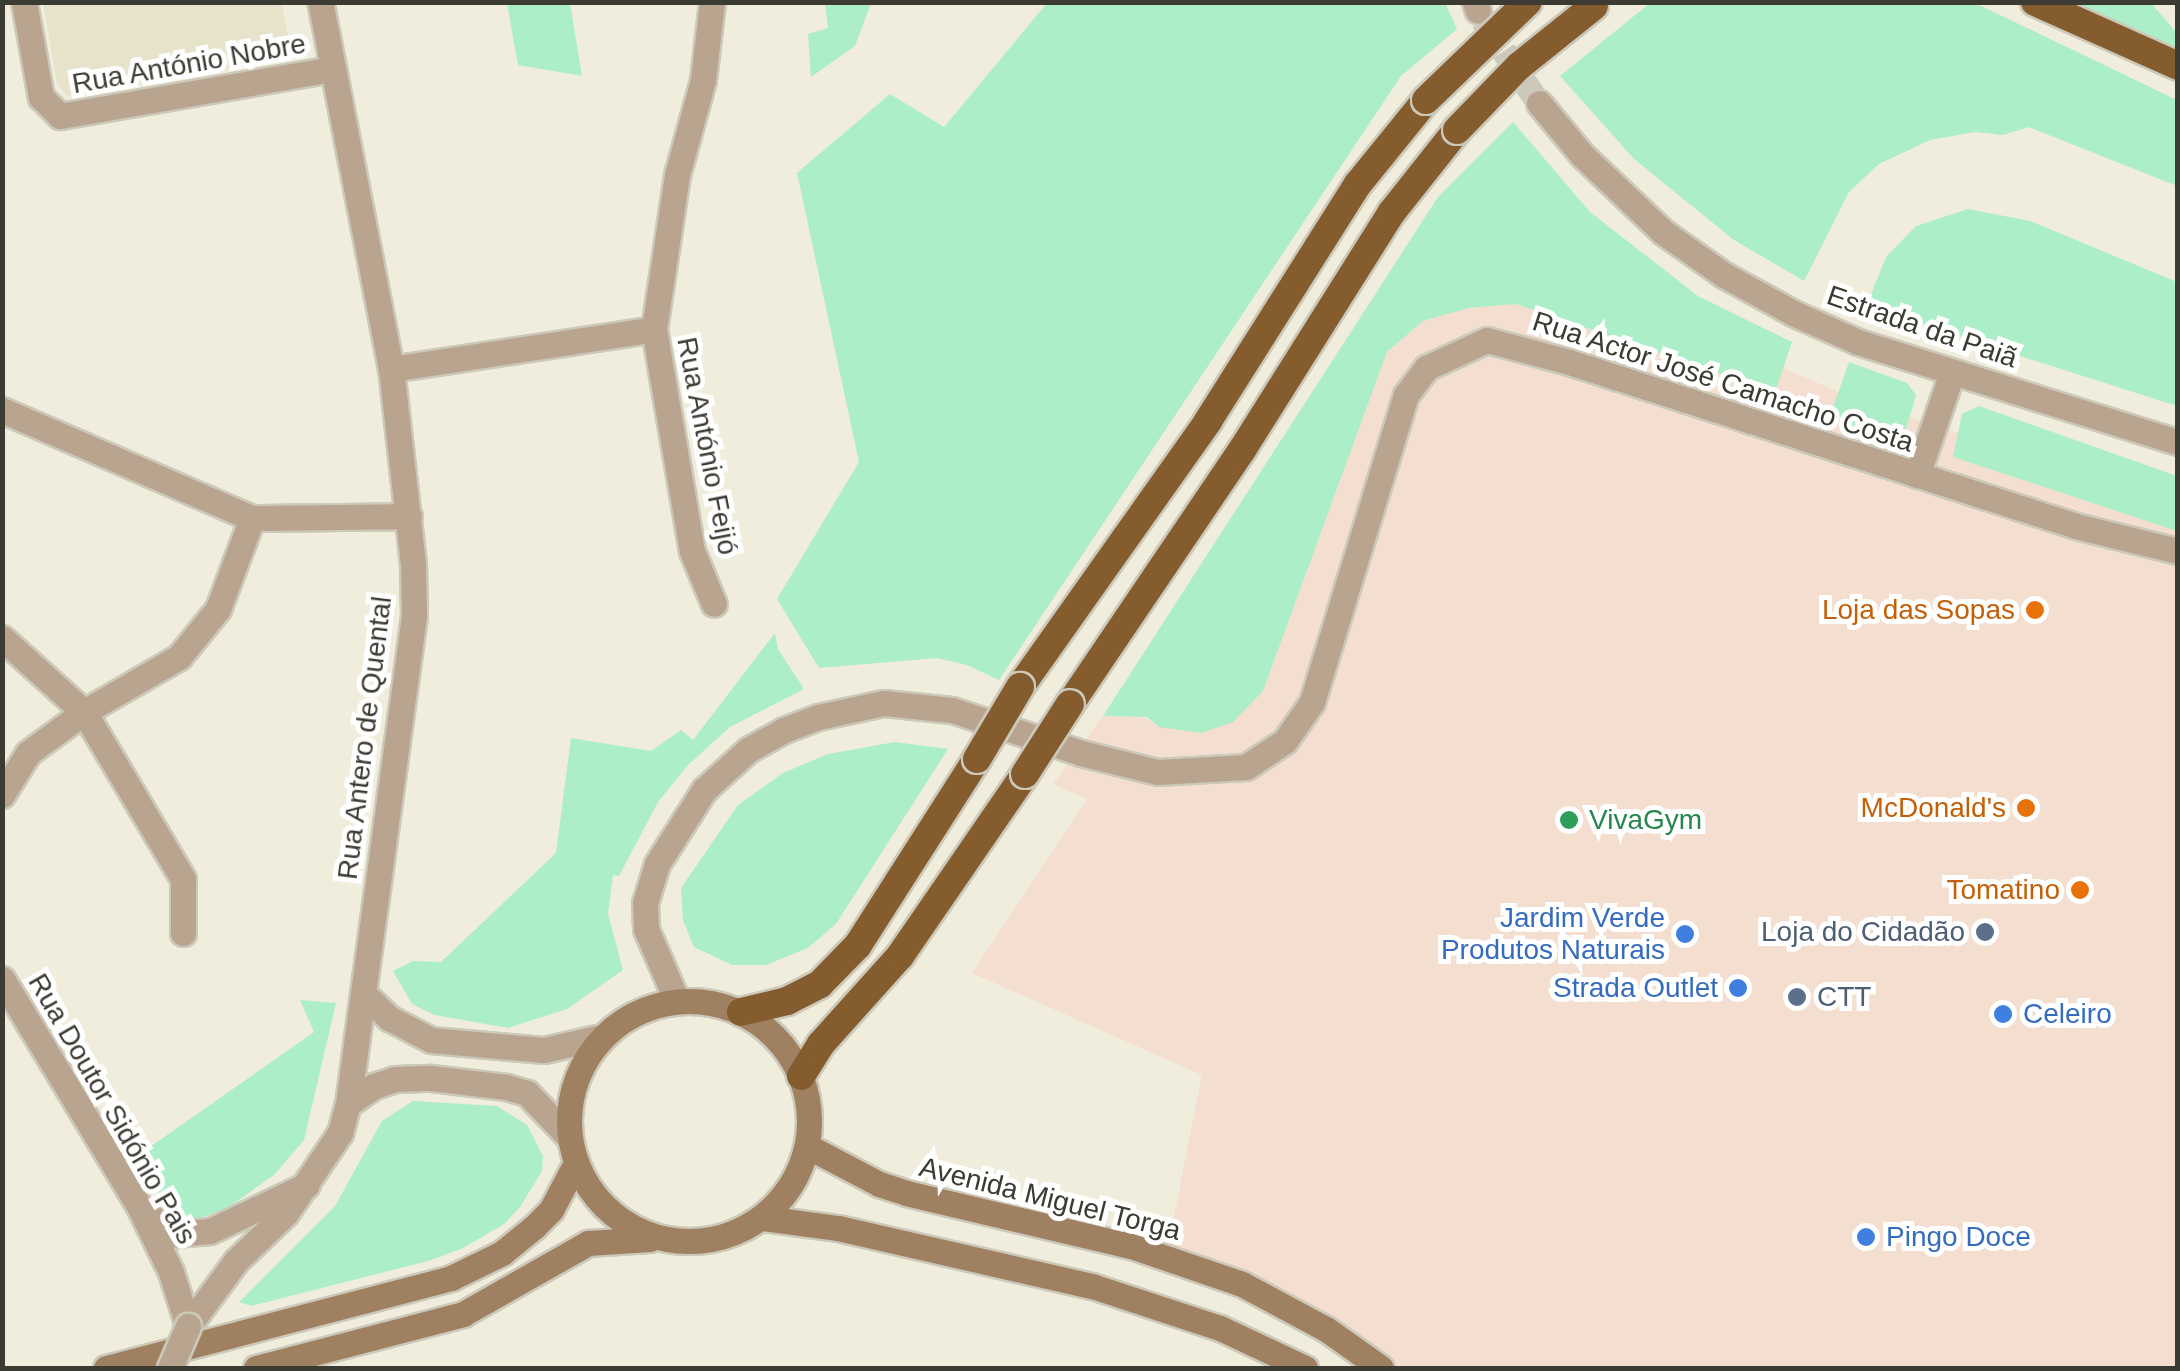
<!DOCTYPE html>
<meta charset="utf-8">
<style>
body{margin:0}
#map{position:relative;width:2180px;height:1371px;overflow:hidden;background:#f0eddc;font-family:Helvetica,sans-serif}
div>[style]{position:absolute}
.commercial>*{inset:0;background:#f3decf}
.built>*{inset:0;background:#e7e3cb}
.green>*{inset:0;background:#aceec8}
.tertiary-tunnel>*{height:25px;margin-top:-12.5px;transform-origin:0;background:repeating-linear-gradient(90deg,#ccc9ba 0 25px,transparent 0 37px)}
.roads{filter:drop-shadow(2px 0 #ccc9ba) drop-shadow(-2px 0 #ccc9ba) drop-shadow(0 2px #ccc9ba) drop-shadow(0 -2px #ccc9ba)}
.minor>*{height:25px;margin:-12.5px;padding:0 12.5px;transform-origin:12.5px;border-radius:12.5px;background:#b9a48f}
.tertiary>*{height:25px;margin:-12.5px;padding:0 12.5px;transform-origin:12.5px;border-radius:12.5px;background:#b9a48f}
.secondary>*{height:25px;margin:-12.5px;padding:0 12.5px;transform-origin:12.5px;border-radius:12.5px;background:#9f8061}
.secondary>.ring{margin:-12.5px;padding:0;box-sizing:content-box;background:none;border:25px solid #9f8061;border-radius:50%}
.trunk>*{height:28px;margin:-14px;padding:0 14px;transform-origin:14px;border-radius:14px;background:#845c2e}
.bridges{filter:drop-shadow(2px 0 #ccc9ba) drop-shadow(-2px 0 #ccc9ba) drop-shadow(0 2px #ccc9ba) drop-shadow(0 -2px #ccc9ba)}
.tertiary-bridge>*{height:25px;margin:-12.5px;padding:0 12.5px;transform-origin:12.5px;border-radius:12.5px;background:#b9a48f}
.trunk-bridge>*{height:28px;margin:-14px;padding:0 14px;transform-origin:14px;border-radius:14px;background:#845c2e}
.dots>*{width:28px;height:28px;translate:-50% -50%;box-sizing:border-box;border:5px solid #fff;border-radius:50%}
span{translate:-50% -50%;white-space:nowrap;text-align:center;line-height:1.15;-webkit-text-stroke:10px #fff;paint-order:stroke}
.street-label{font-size:28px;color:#3b3a33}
.food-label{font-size:28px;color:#c56008}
.right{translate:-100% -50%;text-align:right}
.leisure-label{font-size:28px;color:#27864d}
.left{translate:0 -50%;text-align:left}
.shop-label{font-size:28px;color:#366cbe}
.service-label{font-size:28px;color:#4e5e75}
.frame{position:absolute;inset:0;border:5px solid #3b3a33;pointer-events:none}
</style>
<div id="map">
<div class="commercial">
<div style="clip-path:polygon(1516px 304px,1774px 392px,1783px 368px,1857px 400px,2177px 504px,2177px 1368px,1391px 1368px,1168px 1247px,1202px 1075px,972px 973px,1087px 799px,1053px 784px,1103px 716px,1143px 717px,1159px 727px,1263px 691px,1387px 352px,1423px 321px,1468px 308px)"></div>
</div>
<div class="built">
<div style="clip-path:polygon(43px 3px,282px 3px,292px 58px,67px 96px,57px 84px)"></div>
</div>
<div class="green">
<div style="clip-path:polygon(507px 3px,570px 3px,582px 76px,518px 65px)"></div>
<div style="clip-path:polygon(825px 3px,871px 3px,855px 46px,811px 77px,808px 34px,828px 28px)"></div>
<div style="clip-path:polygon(1047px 3px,1445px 3px,1457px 29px,1401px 76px,999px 680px,967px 665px,937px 658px,819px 668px,777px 599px,859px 462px,797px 173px,890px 94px,944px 127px)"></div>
<div style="clip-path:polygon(1650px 3px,1975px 3px,2177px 100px,2177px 186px,2029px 127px,2003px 135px,1975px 132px,1930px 140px,1879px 164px,1849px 192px,1804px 281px,1734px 240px,1634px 159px,1560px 76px)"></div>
<div style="clip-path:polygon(2049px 3px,2151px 3px,2177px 33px,2177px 64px)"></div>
<div style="clip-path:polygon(1513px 122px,1590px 212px,1698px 296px,1792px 342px,1775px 392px,1516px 304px,1468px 308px,1423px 321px,1387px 352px,1263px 691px,1233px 722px,1201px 733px,1159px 727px,1147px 717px,1103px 716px,1438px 197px)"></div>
<div style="clip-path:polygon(1968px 209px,2030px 221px,2177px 282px,2177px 406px,1866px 307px,1886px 257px,1916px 226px)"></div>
<div style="clip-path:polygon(1849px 362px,1907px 383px,1916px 395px,1904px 436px,1893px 438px,1829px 419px)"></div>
<div style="clip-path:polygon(1979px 406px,2177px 476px,2177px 531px,1953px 457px,1962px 414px)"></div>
<div style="clip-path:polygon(775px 633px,778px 649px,804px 689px,730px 727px,688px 765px,658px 802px,619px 876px,613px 875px,608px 914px,623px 970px,567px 1009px,508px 1028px,435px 1015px,412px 1004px,393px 971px,413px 961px,441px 962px,556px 853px,571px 738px,651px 751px,681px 730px,693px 740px)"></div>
<div style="clip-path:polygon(895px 742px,948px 749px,836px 924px,808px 948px,766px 965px,732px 965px,694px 947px,683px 920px,681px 888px,738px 805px,783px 773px,828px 754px)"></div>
<div style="clip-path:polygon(300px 1000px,336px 1003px,304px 1140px,275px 1174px,229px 1207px,190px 1222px,173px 1219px,137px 1156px,314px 1032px)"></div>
<div style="clip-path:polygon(413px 1101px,497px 1106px,527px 1125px,543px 1156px,542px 1171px,520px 1207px,504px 1224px,461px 1249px,428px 1261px,251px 1306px,239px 1302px,335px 1206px,382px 1121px)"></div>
</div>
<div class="tertiary-tunnel">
<div style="left:1483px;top:20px;width:100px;rotate:56deg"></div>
</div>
<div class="roads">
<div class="minor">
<div style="left:24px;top:2px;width:97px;rotate:79.9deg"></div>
<div style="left:41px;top:97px;width:27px;rotate:45deg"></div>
<div style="left:60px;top:116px;width:277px;rotate:-9.8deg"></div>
<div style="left:712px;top:2px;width:79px;rotate:96.6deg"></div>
<div style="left:703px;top:80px;width:98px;rotate:105.3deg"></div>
<div style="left:677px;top:175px;width:156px;rotate:98.5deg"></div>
<div style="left:654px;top:329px;width:225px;rotate:80.3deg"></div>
<div style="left:692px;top:551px;width:57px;rotate:67.5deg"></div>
<div style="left:391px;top:369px;width:266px;rotate:-8.6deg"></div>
<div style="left:2px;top:410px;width:272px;rotate:23.4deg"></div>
<div style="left:252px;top:518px;width:157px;rotate:-0.7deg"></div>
<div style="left:1917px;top:475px;width:108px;rotate:-71.1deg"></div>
<div style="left:2px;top:638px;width:110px;rotate:42.1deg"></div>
<div style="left:84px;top:712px;width:194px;rotate:59.3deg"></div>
<div style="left:183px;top:879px;width:54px;rotate:90deg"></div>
<div style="left:2px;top:795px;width:49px;rotate:-58.2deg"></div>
<div style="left:28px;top:753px;width:69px;rotate:-36.2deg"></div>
<div style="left:84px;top:712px;width:110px;rotate:-30.1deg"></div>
<div style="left:179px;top:657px;width:62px;rotate:-50.9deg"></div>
<div style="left:218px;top:609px;width:97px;rotate:-69.5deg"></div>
<div style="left:2px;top:979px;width:267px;rotate:58.9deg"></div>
<div style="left:140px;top:1208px;width:71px;rotate:64.2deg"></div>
<div style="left:171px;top:1272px;width:57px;rotate:72.5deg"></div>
<div style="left:677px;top:1001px;width:78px;rotate:-113.3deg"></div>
<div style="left:646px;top:929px;width:26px;rotate:-92deg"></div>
<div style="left:645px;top:903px;width:41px;rotate:-72.9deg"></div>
<div style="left:657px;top:864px;width:88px;rotate:-57.6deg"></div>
<div style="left:704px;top:790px;width:59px;rotate:-42.3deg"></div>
<div style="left:748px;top:750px;width:41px;rotate:-29.1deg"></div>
<div style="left:784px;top:730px;width:36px;rotate:-21deg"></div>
<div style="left:818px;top:717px;width:67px;rotate:-12deg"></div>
<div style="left:884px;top:703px;width:68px;rotate:5.9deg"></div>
<div style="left:952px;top:710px;width:136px;rotate:18.4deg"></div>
<div style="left:1081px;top:753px;width:78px;rotate:14deg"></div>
<div style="left:1157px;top:772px;width:89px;rotate:-3.2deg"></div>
<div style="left:1246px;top:767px;width:47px;rotate:-33.7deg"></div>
<div style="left:1285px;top:741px;width:47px;rotate:-55.3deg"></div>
<div style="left:1312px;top:702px;width:321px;rotate:-73deg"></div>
<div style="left:1406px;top:395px;width:34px;rotate:-53deg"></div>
<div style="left:1426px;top:368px;width:67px;rotate:-24.7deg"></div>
<div style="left:1487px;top:340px;width:85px;rotate:15deg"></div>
<div style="left:1569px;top:362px;width:533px;rotate:17.92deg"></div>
<div style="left:2076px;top:526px;width:105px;rotate:13.8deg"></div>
<div style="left:144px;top:1211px;width:39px;rotate:37deg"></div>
<div style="left:175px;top:1234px;width:35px;rotate:-5deg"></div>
<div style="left:210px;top:1231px;width:107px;rotate:-25.4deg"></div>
</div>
<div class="tertiary">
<div style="left:1475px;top:2px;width:9px;rotate:72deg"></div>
<div style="left:1539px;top:103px;width:67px;rotate:50.4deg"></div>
<div style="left:1582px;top:155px;width:112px;rotate:43.5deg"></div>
<div style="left:1663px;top:232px;width:75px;rotate:35.2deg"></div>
<div style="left:1724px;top:275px;width:79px;rotate:28.8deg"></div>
<div style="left:1793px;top:313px;width:71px;rotate:24deg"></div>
<div style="left:1858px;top:342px;width:335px;rotate:17.4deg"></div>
<div style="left:364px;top:994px;width:35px;rotate:44deg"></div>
<div style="left:389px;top:1018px;width:47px;rotate:27.6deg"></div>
<div style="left:431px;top:1040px;width:113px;rotate:5.1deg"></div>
<div style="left:544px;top:1050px;width:54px;rotate:-12.8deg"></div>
<div style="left:348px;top:1104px;width:32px;rotate:-35deg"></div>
<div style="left:374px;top:1086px;width:22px;rotate:-18deg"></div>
<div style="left:395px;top:1079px;width:36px;rotate:-2deg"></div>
<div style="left:431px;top:1078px;width:76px;rotate:6.8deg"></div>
<div style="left:506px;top:1087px;width:22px;rotate:16deg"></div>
<div style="left:527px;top:1093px;width:62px;rotate:46.3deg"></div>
<div style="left:188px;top:1326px;width:81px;rotate:-53.6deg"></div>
<div style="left:236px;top:1261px;width:69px;rotate:-43.8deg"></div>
<div style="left:286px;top:1213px;width:97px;rotate:-56deg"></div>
<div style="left:340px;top:1133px;width:30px;rotate:-75deg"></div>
<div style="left:348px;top:1104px;width:493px;rotate:-82.3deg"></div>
<div style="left:414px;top:615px;width:51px;rotate:-91.1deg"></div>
<div style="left:413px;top:564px;width:196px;rotate:-96.4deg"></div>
<div style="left:391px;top:369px;width:374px;rotate:-100.9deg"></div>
</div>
<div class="secondary">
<div class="ring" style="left:569px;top:1001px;width:215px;height:215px"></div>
<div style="left:807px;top:1146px;width:81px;rotate:27.8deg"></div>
<div style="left:879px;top:1184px;width:28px;rotate:18deg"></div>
<div style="left:906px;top:1193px;width:231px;rotate:13.3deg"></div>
<div style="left:1131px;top:1246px;width:117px;rotate:18.9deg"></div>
<div style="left:1242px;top:1284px;width:95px;rotate:28.2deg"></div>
<div style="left:1326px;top:1329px;width:67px;rotate:35.3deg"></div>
<div style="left:763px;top:1218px;width:76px;rotate:7.6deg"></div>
<div style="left:838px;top:1228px;width:261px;rotate:12.9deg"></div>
<div style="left:1092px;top:1286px;width:135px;rotate:18.2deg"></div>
<div style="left:1220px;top:1328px;width:94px;rotate:25.2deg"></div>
<div style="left:106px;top:1368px;width:357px;rotate:-14.6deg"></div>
<div style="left:451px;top:1278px;width:57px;rotate:-26.1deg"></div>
<div style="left:502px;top:1253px;width:41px;rotate:-39.1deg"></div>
<div style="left:534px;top:1227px;width:24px;rotate:-45deg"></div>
<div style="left:551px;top:1210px;width:53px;rotate:-62deg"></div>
<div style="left:256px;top:1368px;width:214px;rotate:-14.6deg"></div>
<div style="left:463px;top:1314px;width:144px;rotate:-29.6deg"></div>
<div style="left:588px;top:1243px;width:62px;rotate:-3.7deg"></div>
</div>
<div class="trunk">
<div style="left:2035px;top:2px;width:157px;rotate:24.1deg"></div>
<div style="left:1020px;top:687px;width:326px;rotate:-54.7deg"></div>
<div style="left:1208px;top:421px;width:280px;rotate:-57.7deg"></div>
<div style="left:1358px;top:184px;width:108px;rotate:-51deg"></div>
<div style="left:1070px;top:704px;width:307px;rotate:-55.9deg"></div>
<div style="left:1242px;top:450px;width:281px;rotate:-57.8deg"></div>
<div style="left:1392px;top:212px;width:105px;rotate:-51.6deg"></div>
<div style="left:741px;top:1012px;width:47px;rotate:-13.4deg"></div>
<div style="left:787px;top:1001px;width:37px;rotate:-27deg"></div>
<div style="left:820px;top:984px;width:54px;rotate:-45.7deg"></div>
<div style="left:858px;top:945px;width:221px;rotate:-57.4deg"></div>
<div style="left:801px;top:1076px;width:38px;rotate:-58deg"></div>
<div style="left:821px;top:1044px;width:118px;rotate:-48.1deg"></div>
<div style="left:900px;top:956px;width:221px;rotate:-55.5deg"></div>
</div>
</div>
<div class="bridges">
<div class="tertiary-bridge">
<div style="left:170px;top:1368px;width:46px;rotate:-66.8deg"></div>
</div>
<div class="trunk-bridge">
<div style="left:1426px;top:100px;width:141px;rotate:-43.9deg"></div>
<div style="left:1457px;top:130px;width:89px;rotate:-45.9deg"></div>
<div style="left:1519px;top:66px;width:96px;rotate:-38.7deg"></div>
<div style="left:977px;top:759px;width:84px;rotate:-59.2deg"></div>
<div style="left:1025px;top:774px;width:83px;rotate:-57.3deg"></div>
</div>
</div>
<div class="dots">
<div style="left:2035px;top:610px;background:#e8710a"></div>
<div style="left:2026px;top:808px;background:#e8710a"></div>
<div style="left:1569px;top:820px;background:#2e9e5b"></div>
<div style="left:2080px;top:890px;background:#e8710a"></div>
<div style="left:1985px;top:932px;background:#5c6f8a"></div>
<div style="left:1685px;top:934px;background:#3f7fe0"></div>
<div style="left:1738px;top:988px;background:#3f7fe0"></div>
<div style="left:1797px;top:997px;background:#5c6f8a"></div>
<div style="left:2003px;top:1014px;background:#3f7fe0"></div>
<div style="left:1866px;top:1237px;background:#3f7fe0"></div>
</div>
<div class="street-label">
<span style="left:189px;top:64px;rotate:-10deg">Rua António Nobre</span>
<span style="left:1922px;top:327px;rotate:19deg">Estrada da Paiã</span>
<span style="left:1723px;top:382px;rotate:18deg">Rua Actor José Camacho Costa</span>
<span style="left:707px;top:446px;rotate:79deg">Rua António Feijó</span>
<span style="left:365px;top:738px;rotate:-83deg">Rua Antero de Quental</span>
<span style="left:112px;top:1109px;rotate:60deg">Rua Doutor Sidónio Pais</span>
<span style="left:1050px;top:1199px;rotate:14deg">Avenida Miguel Torga</span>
</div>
<div class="food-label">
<span class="right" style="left:2015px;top:610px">Loja das Sopas</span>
<span class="right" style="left:2006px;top:808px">McDonald's</span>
<span class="right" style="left:2060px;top:890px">Tomatino</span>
</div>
<div class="leisure-label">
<span class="left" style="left:1589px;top:820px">VivaGym</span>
</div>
<div class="shop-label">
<span class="right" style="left:1665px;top:934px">Jardim Verde<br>Produtos Naturais</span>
<span class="right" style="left:1718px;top:988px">Strada Outlet</span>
<span class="left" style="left:2023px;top:1014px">Celeiro</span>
<span class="left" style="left:1886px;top:1237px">Pingo Doce</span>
</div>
<div class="service-label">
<span class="right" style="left:1965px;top:932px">Loja do Cidadão</span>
<span class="left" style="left:1817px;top:997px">CTT</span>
</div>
<div class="frame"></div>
</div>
